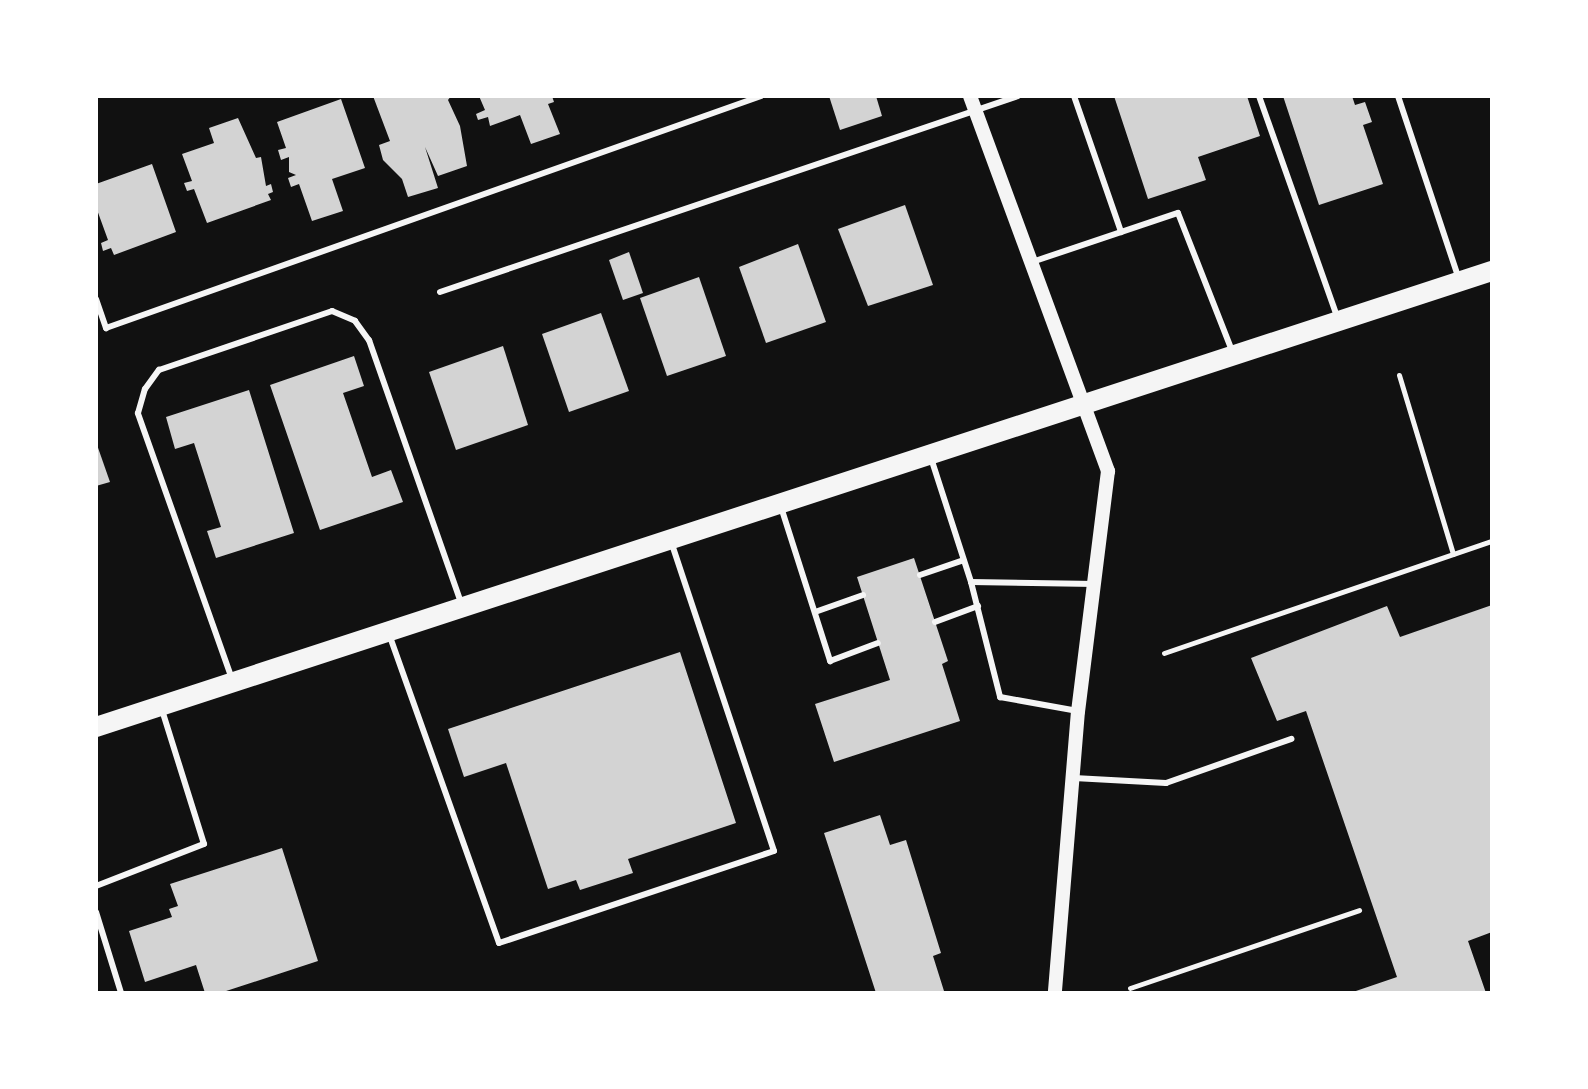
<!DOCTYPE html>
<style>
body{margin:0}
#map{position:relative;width:1588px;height:1089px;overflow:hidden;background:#111;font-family:Figtree,sans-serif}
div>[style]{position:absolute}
.building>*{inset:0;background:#d3d3d3}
.path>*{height:5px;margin:-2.5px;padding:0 2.5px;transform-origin:2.5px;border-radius:2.5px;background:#f5f5f5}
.service>*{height:6px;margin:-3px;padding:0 3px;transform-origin:3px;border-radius:3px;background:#f5f5f5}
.tertiary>*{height:14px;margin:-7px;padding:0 7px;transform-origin:7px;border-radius:7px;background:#f5f5f5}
.primary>*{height:20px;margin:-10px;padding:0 10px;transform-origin:10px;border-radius:10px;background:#f5f5f5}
span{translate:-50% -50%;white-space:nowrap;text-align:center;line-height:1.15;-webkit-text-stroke:7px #fff;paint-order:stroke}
.frame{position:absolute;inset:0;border:98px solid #fff;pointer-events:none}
</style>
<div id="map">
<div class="building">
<div style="clip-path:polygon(373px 96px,451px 96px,448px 100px,460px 126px,467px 166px,438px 176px,425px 147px,438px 188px,408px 197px,402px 179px,383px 160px,379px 145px,390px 141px)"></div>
<div style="clip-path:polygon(479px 96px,552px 96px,554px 102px,548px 104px,560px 134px,531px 144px,520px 115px,490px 126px,488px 117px,478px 120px,476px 114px,485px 110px)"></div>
<div style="clip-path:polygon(829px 96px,876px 96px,882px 116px,840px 130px)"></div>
<div style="clip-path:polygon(1114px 96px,1247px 96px,1260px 136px,1198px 157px,1206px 180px,1148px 199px)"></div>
<div style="clip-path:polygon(1283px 96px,1352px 96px,1355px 105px,1365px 102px,1372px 122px,1363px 125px,1383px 184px,1319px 205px)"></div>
<div style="clip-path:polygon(341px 99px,365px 168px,332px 179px,343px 211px,312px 221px,299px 184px,291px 187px,288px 178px,296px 175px,289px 172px,289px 157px,281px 160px,278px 150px,286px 148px,277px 122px)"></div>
<div style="clip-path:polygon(238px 118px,256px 158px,261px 157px,266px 186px,271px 184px,273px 192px,268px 194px,271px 200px,207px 223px,194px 189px,187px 191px,184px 183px,192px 181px,182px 154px,214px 143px,209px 128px)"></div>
<div style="clip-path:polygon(152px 164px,176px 232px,114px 255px,111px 248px,103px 251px,101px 243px,108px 240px,96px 207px,96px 184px)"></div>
<div style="clip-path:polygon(905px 205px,933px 285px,868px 306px,838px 229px)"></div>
<div style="clip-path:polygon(798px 244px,826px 322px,766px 343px,739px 267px)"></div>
<div style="clip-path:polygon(629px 252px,643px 293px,623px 300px,609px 260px)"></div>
<div style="clip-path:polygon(699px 277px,726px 356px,667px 376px,640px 298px)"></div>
<div style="clip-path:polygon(601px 313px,629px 391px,569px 412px,542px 334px)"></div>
<div style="clip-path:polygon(503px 346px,528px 425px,456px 450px,429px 372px)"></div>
<div style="clip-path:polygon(354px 356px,364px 386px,343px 393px,372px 477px,391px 470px,403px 502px,320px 530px,270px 385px)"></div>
<div style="clip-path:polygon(249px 390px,294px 533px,216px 558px,207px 531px,221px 527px,194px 443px,175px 449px,166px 417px)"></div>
<div style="clip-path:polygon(96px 442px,110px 482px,96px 486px)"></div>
<div style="clip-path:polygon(914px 558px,948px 661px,942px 664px,960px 721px,834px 762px,815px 704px,890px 680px,857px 577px)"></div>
<div style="clip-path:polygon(1492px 605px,1492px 932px,1468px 941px,1486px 993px,1350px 993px,1397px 977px,1306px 711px,1277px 721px,1251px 658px,1387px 606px,1400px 637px)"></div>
<div style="clip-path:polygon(680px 652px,736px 823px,628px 859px,633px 873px,580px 890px,576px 880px,548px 889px,506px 763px,464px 777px,448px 729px)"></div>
<div style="clip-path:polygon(880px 815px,890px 845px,906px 840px,941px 953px,933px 956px,944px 991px,876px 993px,824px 833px)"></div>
<div style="clip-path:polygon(282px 848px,318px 961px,220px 993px,205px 993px,196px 965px,145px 982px,129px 931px,172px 917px,169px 909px,178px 906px,170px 884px)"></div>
</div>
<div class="path">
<div style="left:1399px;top:375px;width:187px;rotate:73.2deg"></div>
<div style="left:1164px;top:653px;width:347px;rotate:-18.9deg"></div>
<div style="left:1130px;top:988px;width:242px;rotate:-18.8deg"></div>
</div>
<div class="service">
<div style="left:1074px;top:96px;width:144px;rotate:70.9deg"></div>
<div style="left:1259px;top:96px;width:237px;rotate:70.5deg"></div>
<div style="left:1398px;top:96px;width:193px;rotate:71.6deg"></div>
<div style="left:1032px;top:262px;width:154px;rotate:-18.6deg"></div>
<div style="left:1178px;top:213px;width:150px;rotate:68.6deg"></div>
<div style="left:440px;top:292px;width:610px;rotate:-18.73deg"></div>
<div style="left:96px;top:299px;width:31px;rotate:71deg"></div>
<div style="left:106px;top:328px;width:695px;rotate:-19.5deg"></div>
<div style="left:931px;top:458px;width:130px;rotate:72.1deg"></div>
<div style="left:971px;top:582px;width:119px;rotate:75.8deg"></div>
<div style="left:1000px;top:697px;width:79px;rotate:10.2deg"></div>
<div style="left:781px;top:507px;width:162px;rotate:72.3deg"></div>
<div style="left:830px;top:661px;width:51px;rotate:-20.6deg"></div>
<div style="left:920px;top:575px;width:46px;rotate:-18.8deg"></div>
<div style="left:971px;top:582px;width:124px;rotate:0.9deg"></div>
<div style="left:815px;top:612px;width:51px;rotate:-19.5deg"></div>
<div style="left:935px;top:622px;width:46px;rotate:-20.4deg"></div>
<div style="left:389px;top:634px;width:328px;rotate:70.4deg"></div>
<div style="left:499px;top:943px;width:290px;rotate:-18.5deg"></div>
<div style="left:774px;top:851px;width:327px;rotate:-108.4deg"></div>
<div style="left:232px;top:679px;width:282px;rotate:-109.5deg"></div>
<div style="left:138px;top:413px;width:25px;rotate:-74deg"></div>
<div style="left:145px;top:389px;width:24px;rotate:-54deg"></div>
<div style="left:159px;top:370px;width:183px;rotate:-18.8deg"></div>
<div style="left:332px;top:311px;width:25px;rotate:23deg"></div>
<div style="left:355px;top:321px;width:24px;rotate:54deg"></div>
<div style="left:369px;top:340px;width:279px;rotate:70.7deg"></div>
<div style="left:1074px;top:778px;width:92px;rotate:3.1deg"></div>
<div style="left:1166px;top:783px;width:133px;rotate:-19.4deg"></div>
<div style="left:96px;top:886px;width:116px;rotate:-21.3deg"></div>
<div style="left:204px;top:844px;width:140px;rotate:-107.4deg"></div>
<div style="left:96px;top:912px;width:85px;rotate:72.8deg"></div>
</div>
<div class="tertiary">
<div style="left:970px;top:96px;width:400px;rotate:69.8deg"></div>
<div style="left:1108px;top:471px;width:242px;rotate:97.1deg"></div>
<div style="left:1078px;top:711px;width:283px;rotate:94.7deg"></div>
</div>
<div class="primary">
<div style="left:96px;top:727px;width:1469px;rotate:-18.09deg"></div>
</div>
<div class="frame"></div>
</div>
